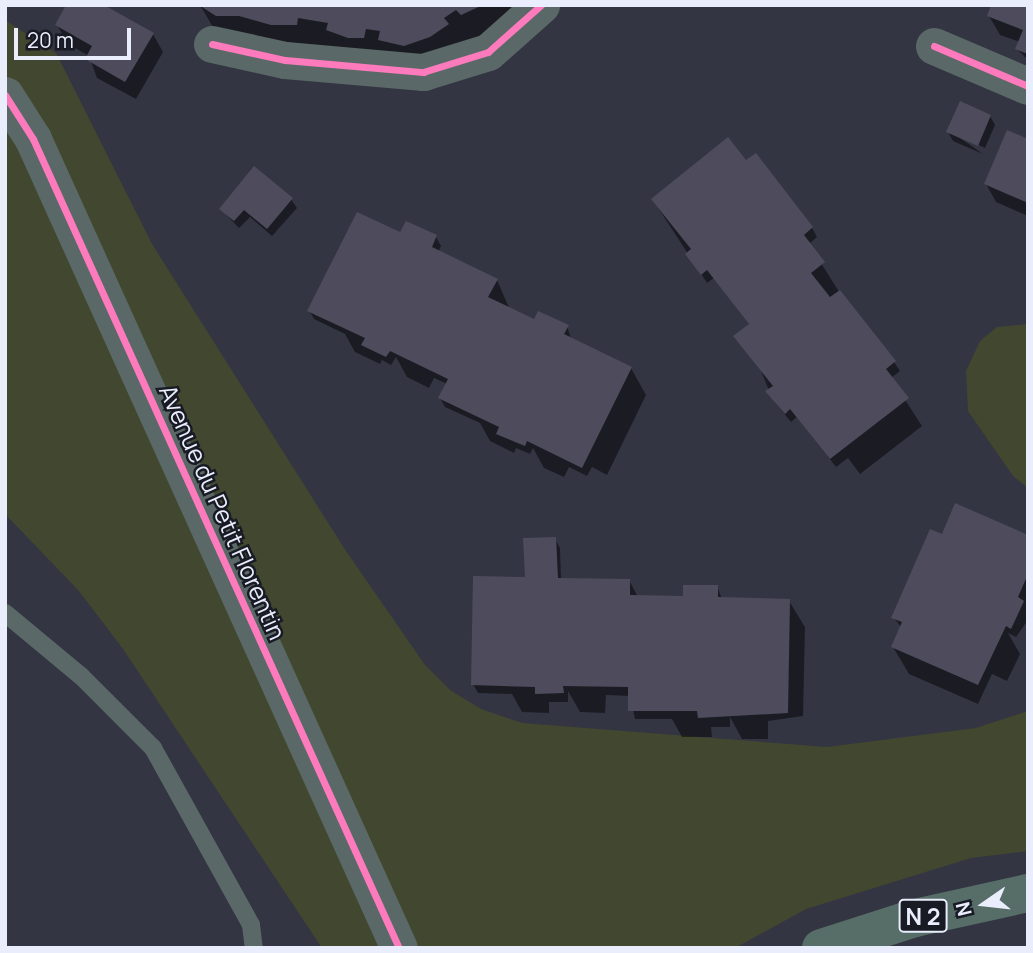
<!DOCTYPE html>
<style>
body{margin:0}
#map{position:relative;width:1033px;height:953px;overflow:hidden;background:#333542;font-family:Manrope,sans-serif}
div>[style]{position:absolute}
.green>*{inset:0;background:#41482f}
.shadow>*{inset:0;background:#0007}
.building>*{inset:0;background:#4e4c5c}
.lane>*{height:18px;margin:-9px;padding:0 9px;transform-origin:9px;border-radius:9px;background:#5a6967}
.street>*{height:37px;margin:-18.5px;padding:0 18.5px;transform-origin:18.5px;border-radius:18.5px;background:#5a6967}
.primary>*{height:38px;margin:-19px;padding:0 19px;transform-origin:19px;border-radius:19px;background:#566d68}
.cycleway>*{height:7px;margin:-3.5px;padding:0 3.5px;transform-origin:3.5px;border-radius:3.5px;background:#fd7abc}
span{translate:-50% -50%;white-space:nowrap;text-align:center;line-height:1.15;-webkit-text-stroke:5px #181a24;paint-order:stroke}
.shield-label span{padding:2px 5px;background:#181a24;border:2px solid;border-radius:5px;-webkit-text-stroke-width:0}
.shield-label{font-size:23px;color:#eaedfc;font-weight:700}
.street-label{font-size:24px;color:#eaedfc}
.frame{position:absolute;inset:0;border:7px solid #eaedfc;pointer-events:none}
.north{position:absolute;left:949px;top:869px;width:70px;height:70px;-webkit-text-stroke:5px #181a24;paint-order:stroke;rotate:256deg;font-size:19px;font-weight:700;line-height:28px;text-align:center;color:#eaedfc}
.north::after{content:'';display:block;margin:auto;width:24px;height:32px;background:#eaedfc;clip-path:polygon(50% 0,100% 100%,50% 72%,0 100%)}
.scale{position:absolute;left:14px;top:28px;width:117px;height:32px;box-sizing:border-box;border:4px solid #eaedfc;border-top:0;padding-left:9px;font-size:21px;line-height:24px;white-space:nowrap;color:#eaedfc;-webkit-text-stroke:5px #181a24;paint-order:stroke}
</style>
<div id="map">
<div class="green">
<div style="clip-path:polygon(5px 20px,56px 53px,152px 244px,344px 548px,425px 665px,450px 690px,481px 709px,522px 723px,827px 747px,976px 728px,1028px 711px,1028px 851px,971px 858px,806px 909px,735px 948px,322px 948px,123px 649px,79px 591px,5px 514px)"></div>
<div style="clip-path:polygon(1028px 324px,1028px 488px,1013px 476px,968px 411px,966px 371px,980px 341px,997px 327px)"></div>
</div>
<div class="shadow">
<div style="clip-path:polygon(200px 5px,528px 5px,445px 64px,425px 68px,217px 34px)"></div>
<div style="clip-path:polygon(1028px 5px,1028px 60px,1017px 49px,1020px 42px,1000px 35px,989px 16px)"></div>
<div style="clip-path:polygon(57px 25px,153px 34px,163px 52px,136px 99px,97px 78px,89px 56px,68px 44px)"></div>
<div style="clip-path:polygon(990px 116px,995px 125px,985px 148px,953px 133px,983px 154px,953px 141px,948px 132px)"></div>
<div style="clip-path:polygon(1028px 141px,1028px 216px,996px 202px,986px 184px)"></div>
<div style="clip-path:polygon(756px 155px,812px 228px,817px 237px,809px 244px,838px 290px,894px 362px,900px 371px,891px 378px,922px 426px,860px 474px,848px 458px,836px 467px,797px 417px,791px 422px,773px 400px,761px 371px,735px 336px,750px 325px,714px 278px,707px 283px,653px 200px,751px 169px)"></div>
<div style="clip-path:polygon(291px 199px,297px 208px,272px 236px,250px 217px,239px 228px,221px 209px)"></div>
<div style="clip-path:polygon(404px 236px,436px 237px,441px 246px,438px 252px,497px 280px,510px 310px,539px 324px,567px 326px,571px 339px,631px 368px,646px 395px,607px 475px,592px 467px,587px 476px,569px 467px,564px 477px,544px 468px,533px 448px,530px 454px,516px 448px,514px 453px,490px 441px,480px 423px,445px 407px,440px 398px,447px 384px,434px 378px,429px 388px,407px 377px,396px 357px,391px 365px,382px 360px,380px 364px,355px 352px,345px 334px,314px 319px,309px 310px)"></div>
<div style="clip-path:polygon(943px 537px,1028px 537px,1028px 620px,1016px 637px,1008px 633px,1020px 654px,1007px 681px,992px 674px,978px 704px,909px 674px,893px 647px,902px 628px,893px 617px)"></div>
<div style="clip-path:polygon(555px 539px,560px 548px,561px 579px,629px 580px,638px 597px,687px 598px,717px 586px,722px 599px,789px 601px,805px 627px,803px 716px,768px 721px,768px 739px,742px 739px,730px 717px,730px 727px,711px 727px,712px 737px,682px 737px,672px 719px,635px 719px,630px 696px,606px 695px,605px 713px,580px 712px,568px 691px,568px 702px,549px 702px,549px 713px,522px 712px,512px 694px,478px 693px,473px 684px,526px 579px)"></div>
</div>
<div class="building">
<div style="clip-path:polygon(66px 5px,104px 5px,154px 33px,125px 82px,85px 59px,92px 46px,55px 25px)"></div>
<div style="clip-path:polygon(199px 5px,483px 5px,461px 15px,456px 10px,444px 18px,449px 24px,430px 37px,404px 46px,378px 40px,380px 31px,366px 29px,364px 38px,348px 38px,326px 30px,328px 23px,298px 18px,297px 25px,271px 25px,239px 16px,216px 16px)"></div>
<div style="clip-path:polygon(991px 5px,1028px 5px,1028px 54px,1015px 49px,1023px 30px,987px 16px)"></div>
<div style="clip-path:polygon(960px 101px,991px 115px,978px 146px,946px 132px)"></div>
<div style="clip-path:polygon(1007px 130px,1028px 139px,1028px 203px,984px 184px)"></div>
<div style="clip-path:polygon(728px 137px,746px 160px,756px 153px,813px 227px,804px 235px,825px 262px,811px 273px,830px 297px,840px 290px,896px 361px,886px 369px,909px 398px,830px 459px,790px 409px,785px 414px,765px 391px,773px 386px,733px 336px,749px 324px,707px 270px,701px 275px,685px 254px,691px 249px,651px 199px)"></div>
<div style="clip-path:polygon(254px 166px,293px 198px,267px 229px,244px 210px,234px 221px,219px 209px)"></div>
<div style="clip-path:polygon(357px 212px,400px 232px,406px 221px,437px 235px,432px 247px,498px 279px,488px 297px,534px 319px,538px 311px,569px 325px,564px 334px,632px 367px,582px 468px,527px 441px,525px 446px,496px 434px,499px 427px,438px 398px,448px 379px,390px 351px,386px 357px,361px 345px,365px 338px,307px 311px)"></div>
<div style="clip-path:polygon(955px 503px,1028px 535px,1028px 574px,1018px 597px,1024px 601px,1011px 629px,1006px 626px,978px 685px,891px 647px,902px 622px,891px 618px,930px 529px,942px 534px)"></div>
<div style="clip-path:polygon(556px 537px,558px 578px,630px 579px,630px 595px,683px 596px,683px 585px,718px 585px,718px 597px,790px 599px,788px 713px,698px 718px,697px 711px,628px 711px,628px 687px,563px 686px,564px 693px,535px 694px,535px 687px,471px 685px,473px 576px,525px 577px,523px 538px)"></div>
</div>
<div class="lane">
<div style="left:5px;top:613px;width:99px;rotate:39.7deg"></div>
<div style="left:81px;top:676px;width:102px;rotate:45deg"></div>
<div style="left:153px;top:748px;width:202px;rotate:61deg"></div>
<div style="left:251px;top:925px;width:23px;rotate:83deg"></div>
</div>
<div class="street">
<div style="left:212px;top:44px;width:75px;rotate:12.4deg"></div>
<div style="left:285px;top:60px;width:139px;rotate:5deg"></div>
<div style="left:423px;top:72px;width:68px;rotate:-17.1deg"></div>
<div style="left:488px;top:52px;width:71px;rotate:-41.6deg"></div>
<div style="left:934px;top:46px;width:102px;rotate:23.1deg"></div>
<div style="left:5px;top:95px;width:52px;rotate:57.5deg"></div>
<div style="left:33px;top:139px;width:888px;rotate:65.66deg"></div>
</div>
<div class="primary">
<div style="left:821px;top:948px;width:99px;rotate:-17.7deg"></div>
<div style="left:915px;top:918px;width:116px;rotate:-12.5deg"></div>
</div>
<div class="cycleway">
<div style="left:212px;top:44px;width:75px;rotate:12.4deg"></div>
<div style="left:285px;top:60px;width:139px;rotate:5deg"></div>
<div style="left:423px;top:72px;width:68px;rotate:-17.1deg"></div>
<div style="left:488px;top:52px;width:71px;rotate:-41.6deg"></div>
<div style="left:934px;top:46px;width:102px;rotate:23.1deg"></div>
<div style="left:5px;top:95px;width:52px;rotate:57.5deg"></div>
<div style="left:33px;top:139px;width:888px;rotate:65.66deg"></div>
</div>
<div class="shield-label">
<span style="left:923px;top:916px">N 2</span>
</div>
<div class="street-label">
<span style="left:223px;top:512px;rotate:66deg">Avenue du Petit Florentin</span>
</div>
<div class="frame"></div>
<div class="north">N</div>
<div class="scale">20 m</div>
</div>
